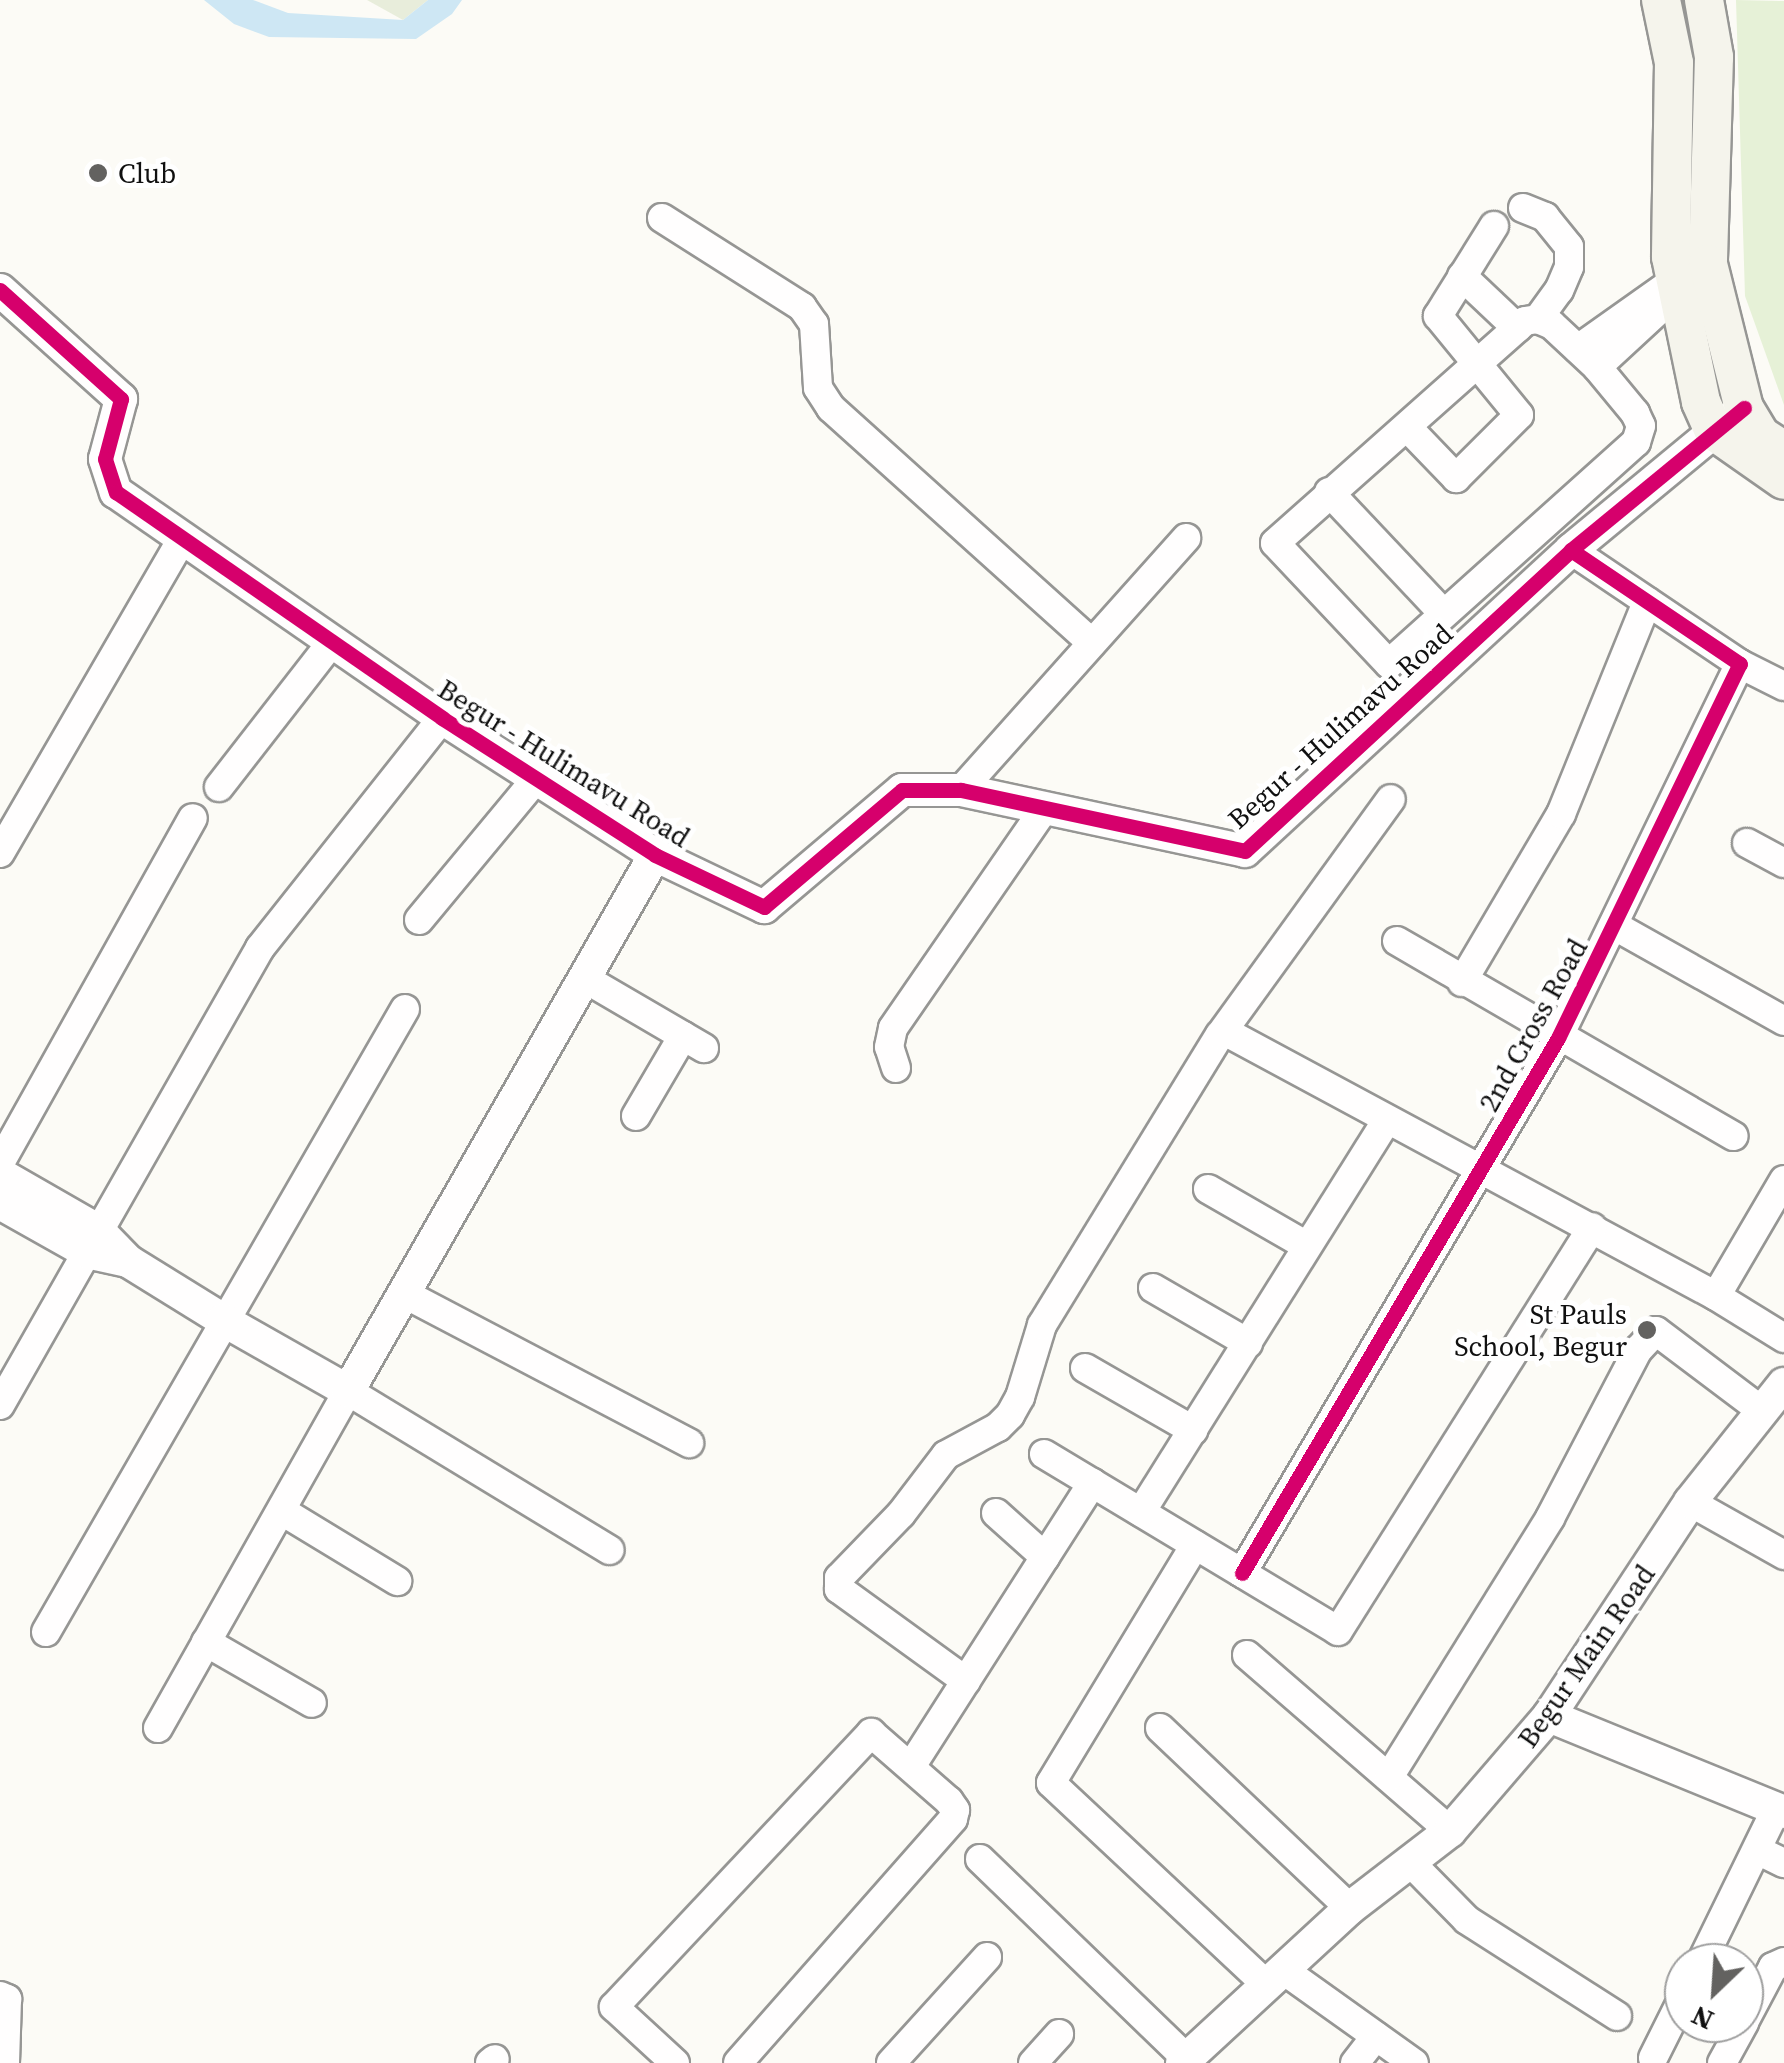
<!DOCTYPE html>
<style>
body{margin:0}
#map{position:relative;width:1784px;height:2063px;overflow:hidden;background:#fcfbf6;font-family:"Source Serif 4",serif}
div>[style]{position:absolute}
.green>*{inset:0;background:#e6f1d7}
.cemetery>*{inset:0;background:#e8eddb}
.water>*{inset:0;background:#cee7f4}
.roads{filter:drop-shadow(2px 0 #969694) drop-shadow(-2px 0 #969694) drop-shadow(0 2px #969694) drop-shadow(0 -2px #969694)}
.minor>*{height:28px;margin:-14px;padding:0 14px;transform-origin:14px;border-radius:14px;background:#fffefe}
.tertiary>*{height:32px;margin:-16px;padding:0 16px;transform-origin:16px;border-radius:16px;background:#fffefe}
.secondary>*{height:38px;margin:-19px;padding:0 19px;transform-origin:19px;border-radius:19px;background:#f5f4ec}
.cycleway>*{height:15px;margin:-7.5px;padding:0 7.5px;transform-origin:7.5px;border-radius:7.5px;background:#d6006c}
.dots>*{width:28px;height:28px;translate:-50% -50%;box-sizing:border-box;border:5px solid #fff;border-radius:50%}
span{translate:-50% -50%;white-space:nowrap;text-align:center;line-height:1.15;-webkit-text-stroke:10px #fff;paint-order:stroke}
.poi-label{font-size:28px;color:#101010}
.left{translate:0 -50%;text-align:left}
.right{translate:-100% -50%;text-align:right}
.street-label{font-size:28px;color:#101010}
.north{position:absolute;left:1664px;top:1943px;width:100px;height:100px;box-sizing:border-box;background:#fff;border:2px solid #9f9f9f;border-radius:50%;rotate:205deg;font-size:28px;font-weight:700;line-height:40px;text-align:center;color:#101010}
.north::after{content:'';display:block;margin:auto;width:35px;height:45px;background:#636260;clip-path:polygon(50% 0,100% 100%,50% 72%,0 100%)}
</style>
<div id="map">
<div class="green">
<div style="clip-path:polygon(1736px 0,1784px 1px,1784px 405px,1745px 296px)"></div>
</div>
<div class="cemetery">
<div style="clip-path:polygon(367px 0,428px 0,403px 20px)"></div>
</div>
<div class="water">
<div style="clip-path:polygon(204px 0,253px 0,288px 13px,403px 20px,428px 0,462px 0,452px 14px,416px 39px,269px 37px,234px 24px)"></div>
</div>
<div class="roads">
<div class="minor">
<div style="left:1523px;top:208px;width:24px;rotate:22deg"></div>
<div style="left:1545px;top:217px;width:38px;rotate:51deg"></div>
<div style="left:1569px;top:247px;width:20px;rotate:90deg"></div>
<div style="left:1569px;top:267px;width:25px;rotate:113deg"></div>
<div style="left:1559px;top:290px;width:36px;rotate:126deg"></div>
<div style="left:662px;top:218px;width:166px;rotate:32.4deg"></div>
<div style="left:802px;top:307px;width:21px;rotate:55deg"></div>
<div style="left:814px;top:324px;width:64px;rotate:86.4deg"></div>
<div style="left:818px;top:388px;width:24px;rotate:57deg"></div>
<div style="left:831px;top:408px;width:351px;rotate:42deg"></div>
<div style="left:1462px;top:276px;width:76px;rotate:43.4deg"></div>
<div style="left:1538px;top:319px;width:15px;rotate:23deg"></div>
<div style="left:1552px;top:325px;width:62px;rotate:43deg"></div>
<div style="left:1597px;top:367px;width:60px;rotate:50.4deg"></div>
<div style="left:1635px;top:413px;width:14px;rotate:65deg"></div>
<div style="left:1641px;top:426px;width:17px;rotate:107deg"></div>
<div style="left:1636px;top:442px;width:332px;rotate:138.1deg"></div>
<div style="left:1389px;top:664px;width:166px;rotate:-133.3deg"></div>
<div style="left:1275px;top:543px;width:334px;rotate:-41.6deg"></div>
<div style="left:1525px;top:321px;width:13px;rotate:-9deg"></div>
<div style="left:1578px;top:349px;width:119px;rotate:-35.4deg"></div>
<div style="left:1597px;top:367px;width:88px;rotate:-42.7deg"></div>
<div style="left:1407px;top:427px;width:71px;rotate:46.1deg"></div>
<div style="left:1456px;top:478px;width:89px;rotate:-45deg"></div>
<div style="left:1519px;top:415px;width:128px;rotate:-129.3deg"></div>
<div style="left:1438px;top:316px;width:106px;rotate:-58.1deg"></div>
<div style="left:1329px;top:492px;width:166px;rotate:46.7deg"></div>
<div style="left:1740px;top:664px;width:49px;rotate:26.6deg"></div>
<div style="left:219px;top:787px;width:182px;rotate:-52.1deg"></div>
<div style="left:961px;top:790px;width:338px;rotate:-48.2deg"></div>
<div style="left:1747px;top:843px;width:42px;rotate:28.4deg"></div>
<div style="left:0;top:853px;width:363px;rotate:-59.9deg"></div>
<div style="left:419px;top:920px;width:185px;rotate:-50.3deg"></div>
<div style="left:1615px;top:926px;width:194px;rotate:29.3deg"></div>
<div style="left:1397px;top:941px;width:389px;rotate:30.1deg"></div>
<div style="left:584px;top:978px;width:139px;rotate:30.3deg"></div>
<div style="left:1462px;top:982px;width:195px;rotate:-59.5deg"></div>
<div style="left:1561px;top:814px;width:229px;rotate:-67.9deg"></div>
<div style="left:1226px;top:1032px;width:557px;rotate:28.31deg"></div>
<div style="left:896px;top:1068px;width:22px;rotate:-108deg"></div>
<div style="left:889px;top:1047px;width:19px;rotate:-78deg"></div>
<div style="left:893px;top:1028px;width:267px;rotate:-55.4deg"></div>
<div style="left:636px;top:1116px;width:93px;rotate:-59.6deg"></div>
<div style="left:0;top:1163px;width:395px;rotate:-60.8deg"></div>
<div style="left:1784px;top:1180px;width:134px;rotate:120.4deg"></div>
<div style="left:1716px;top:1296px;width:80px;rotate:31.7deg"></div>
<div style="left:1208px;top:1189px;width:114px;rotate:29.9deg"></div>
<div style="left:1153px;top:1288px;width:110px;rotate:30.1deg"></div>
<div style="left:405px;top:1294px;width:321px;rotate:27.7deg"></div>
<div style="left:1085px;top:1368px;width:125px;rotate:29.9deg"></div>
<div style="left:0;top:1405px;width:526px;rotate:-60.36deg"></div>
<div style="left:260px;top:948px;width:293px;rotate:-51.6deg"></div>
<div style="left:1044px;top:1454px;width:343px;rotate:31deg"></div>
<div style="left:1338px;top:1631px;width:477px;rotate:-57.8deg"></div>
<div style="left:1690px;top:1502px;width:108px;rotate:29.4deg"></div>
<div style="left:282px;top:1511px;width:135px;rotate:31.3deg"></div>
<div style="left:1141px;top:1512px;width:463px;rotate:-57.9deg"></div>
<div style="left:996px;top:1513px;width:66px;rotate:41.9deg"></div>
<div style="left:1195px;top:1545px;width:278px;rotate:121.2deg"></div>
<div style="left:1051px;top:1783px;width:293px;rotate:43.1deg"></div>
<div style="left:1242px;top:1573px;width:621px;rotate:-59.43deg"></div>
<div style="left:1558px;top:1038px;width:416px;rotate:-64.1deg"></div>
<div style="left:1740px;top:664px;width:204px;rotate:-146deg"></div>
<div style="left:46px;top:1632px;width:719px;rotate:-60.05deg"></div>
<div style="left:206px;top:1642px;width:122px;rotate:29.9deg"></div>
<div style="left:1247px;top:1655px;width:269px;rotate:40.9deg"></div>
<div style="left:966px;top:1681px;width:157px;rotate:-144.1deg"></div>
<div style="left:839px;top:1589px;width:11px;rotate:-90deg"></div>
<div style="left:839px;top:1578px;width:89px;rotate:-45.9deg"></div>
<div style="left:901px;top:1514px;width:74px;rotate:-52.7deg"></div>
<div style="left:946px;top:1455px;width:59px;rotate:-28.3deg"></div>
<div style="left:998px;top:1427px;width:17px;rotate:-45deg"></div>
<div style="left:1010px;top:1415px;width:21px;rotate:-61deg"></div>
<div style="left:1020px;top:1397px;width:75px;rotate:-73deg"></div>
<div style="left:1042px;top:1325px;width:340px;rotate:-58.5deg"></div>
<div style="left:1220px;top:1035px;width:291px;rotate:-54.1deg"></div>
<div style="left:158px;top:1728px;width:387px;rotate:-60.6deg"></div>
<div style="left:348px;top:1391px;width:306px;rotate:31.3deg"></div>
<div style="left:1160px;top:1728px;width:262px;rotate:43.5deg"></div>
<div style="left:912px;top:1765px;width:335px;rotate:-57.4deg"></div>
<div style="left:1389px;top:1777px;width:305px;rotate:-58.1deg"></div>
<div style="left:1550px;top:1518px;width:190px;rotate:-62.4deg"></div>
<div style="left:1638px;top:1350px;width:26px;rotate:-47deg"></div>
<div style="left:1656px;top:1331px;width:131px;rotate:37deg"></div>
<div style="left:1757px;top:1850px;width:30px;rotate:26deg"></div>
<div style="left:980px;top:1859px;width:288px;rotate:44deg"></div>
<div style="left:1410px;top:1862px;width:81px;rotate:45.5deg"></div>
<div style="left:1467px;top:1920px;width:178px;rotate:32.6deg"></div>
<div style="left:1701px;top:1963px;width:171px;rotate:-64deg"></div>
<div style="left:1282px;top:1969px;width:162px;rotate:35.5deg"></div>
<div style="left:0;top:1996px;width:8px;rotate:23deg"></div>
<div style="left:7px;top:1999px;width:64px;rotate:91.8deg"></div>
<div style="left:1744px;top:2022px;width:62px;rotate:-62.2deg"></div>
<div style="left:1773px;top:1967px;width:12px;rotate:-24deg"></div>
<div style="left:1653px;top:2058px;width:69px;rotate:-63.4deg"></div>
<div style="left:490px;top:2063px;width:6px;rotate:-39deg"></div>
<div style="left:675px;top:2063px;width:83px;rotate:-137.4deg"></div>
<div style="left:614px;top:2007px;width:376px;rotate:-46.8deg"></div>
<div style="left:871px;top:1733px;width:103px;rotate:41.1deg"></div>
<div style="left:949px;top:1801px;width:11px;rotate:56deg"></div>
<div style="left:955px;top:1810px;width:9px;rotate:103deg"></div>
<div style="left:953px;top:1819px;width:325px;rotate:131.4deg"></div>
<div style="left:891px;top:2063px;width:143px;rotate:-47.8deg"></div>
<div style="left:1033px;top:2063px;width:39px;rotate:-48deg"></div>
<div style="left:1355px;top:2063px;width:34px;rotate:-52deg"></div>
<div style="left:1722px;top:2063px;width:46px;rotate:-61.2deg"></div>
</div>
<div class="tertiary">
<div style="left:0;top:290px;width:163px;rotate:42deg"></div>
<div style="left:121px;top:399px;width:62px;rotate:104.9deg"></div>
<div style="left:105px;top:459px;width:35px;rotate:72deg"></div>
<div style="left:116px;top:492px;width:397px;rotate:34.7deg"></div>
<div style="left:442px;top:718px;width:253px;rotate:32.7deg"></div>
<div style="left:655px;top:855px;width:121px;rotate:25.5deg"></div>
<div style="left:764px;top:907px;width:181px;rotate:-40.3deg"></div>
<div style="left:902px;top:790px;width:59px"></div>
<div style="left:961px;top:790px;width:290px;rotate:12.1deg"></div>
<div style="left:1245px;top:851px;width:444px;rotate:-42.7deg"></div>
<div style="left:1571px;top:550px;width:209px;rotate:-39.6deg"></div>
<div style="left:0;top:1174px;width:114px;rotate:29.9deg"></div>
<div style="left:99px;top:1231px;width:42px;rotate:46deg"></div>
<div style="left:128px;top:1261px;width:112px;rotate:31.8deg"></div>
<div style="left:223px;top:1320px;width:144px;rotate:29.6deg"></div>
<div style="left:348px;top:1391px;width:618px;rotate:-60.2deg"></div>
<div style="left:0;top:1203px;width:100px;rotate:29.4deg"></div>
<div style="left:87px;top:1252px;width:42px;rotate:12.4deg"></div>
<div style="left:1549px;top:1716px;width:254px;rotate:22.2deg"></div>
<div style="left:1182px;top:2063px;width:229px;rotate:-42.7deg"></div>
<div style="left:1350px;top:1908px;width:126px;rotate:-37.6deg"></div>
<div style="left:1450px;top:1831px;width:152px;rotate:-49.3deg"></div>
<div style="left:1549px;top:1716px;width:256px;rotate:-56.6deg"></div>
<div style="left:1690px;top:1502px;width:151px;rotate:-51.5deg"></div>
</div>
<div class="secondary">
<div style="left:1661px;top:0;width:64px;rotate:78.3deg"></div>
<div style="left:1674px;top:63px;width:194px;rotate:90.9deg"></div>
<div style="left:1671px;top:257px;width:148px;rotate:78.3deg"></div>
<div style="left:1701px;top:402px;width:32px;rotate:66deg"></div>
<div style="left:1714px;top:431px;width:85px;rotate:35deg"></div>
<div style="left:1704px;top:0;width:58px;rotate:80deg"></div>
<div style="left:1714px;top:57px;width:207px;rotate:91.7deg"></div>
<div style="left:1708px;top:264px;width:148px;rotate:76deg"></div>
<div style="left:1744px;top:408px;width:33px;rotate:59deg"></div>
<div style="left:1761px;top:436px;width:27px;rotate:33deg"></div>
</div>
</div>
<div class="cycleway">
<div style="left:0;top:290px;width:163px;rotate:42deg"></div>
<div style="left:121px;top:399px;width:62px;rotate:104.9deg"></div>
<div style="left:105px;top:459px;width:35px;rotate:72deg"></div>
<div style="left:116px;top:492px;width:397px;rotate:34.7deg"></div>
<div style="left:442px;top:718px;width:253px;rotate:32.7deg"></div>
<div style="left:655px;top:855px;width:121px;rotate:25.5deg"></div>
<div style="left:764px;top:907px;width:181px;rotate:-40.3deg"></div>
<div style="left:902px;top:790px;width:59px"></div>
<div style="left:961px;top:790px;width:290px;rotate:12.1deg"></div>
<div style="left:1245px;top:851px;width:444px;rotate:-42.7deg"></div>
<div style="left:1571px;top:550px;width:224px;rotate:-39.4deg"></div>
<div style="left:1242px;top:1573px;width:621px;rotate:-59.43deg"></div>
<div style="left:1558px;top:1038px;width:416px;rotate:-64.1deg"></div>
<div style="left:1740px;top:664px;width:204px;rotate:-146deg"></div>
</div>
<div class="dots">
<div style="left:98px;top:173px;background:#636260"></div>
<div style="left:1647px;top:1330px;background:#636260"></div>
</div>
<div class="poi-label">
<span class="left" style="left:118px;top:173px">Club</span>
<span class="right" style="left:1627px;top:1330px">St Pauls<br>School, Begur</span>
</div>
<div class="street-label">
<span style="left:1340px;top:726px;rotate:-42deg">Begur - Hulimavu Road</span>
<span style="left:564px;top:763px;rotate:32deg">Begur - Hulimavu Road</span>
<span style="left:1533px;top:1025px;rotate:-61deg">2nd Cross Road</span>
<span style="left:1586px;top:1656px;rotate:-55deg">Begur Main Road</span>
</div>
<div class="north">N</div>
</div>
